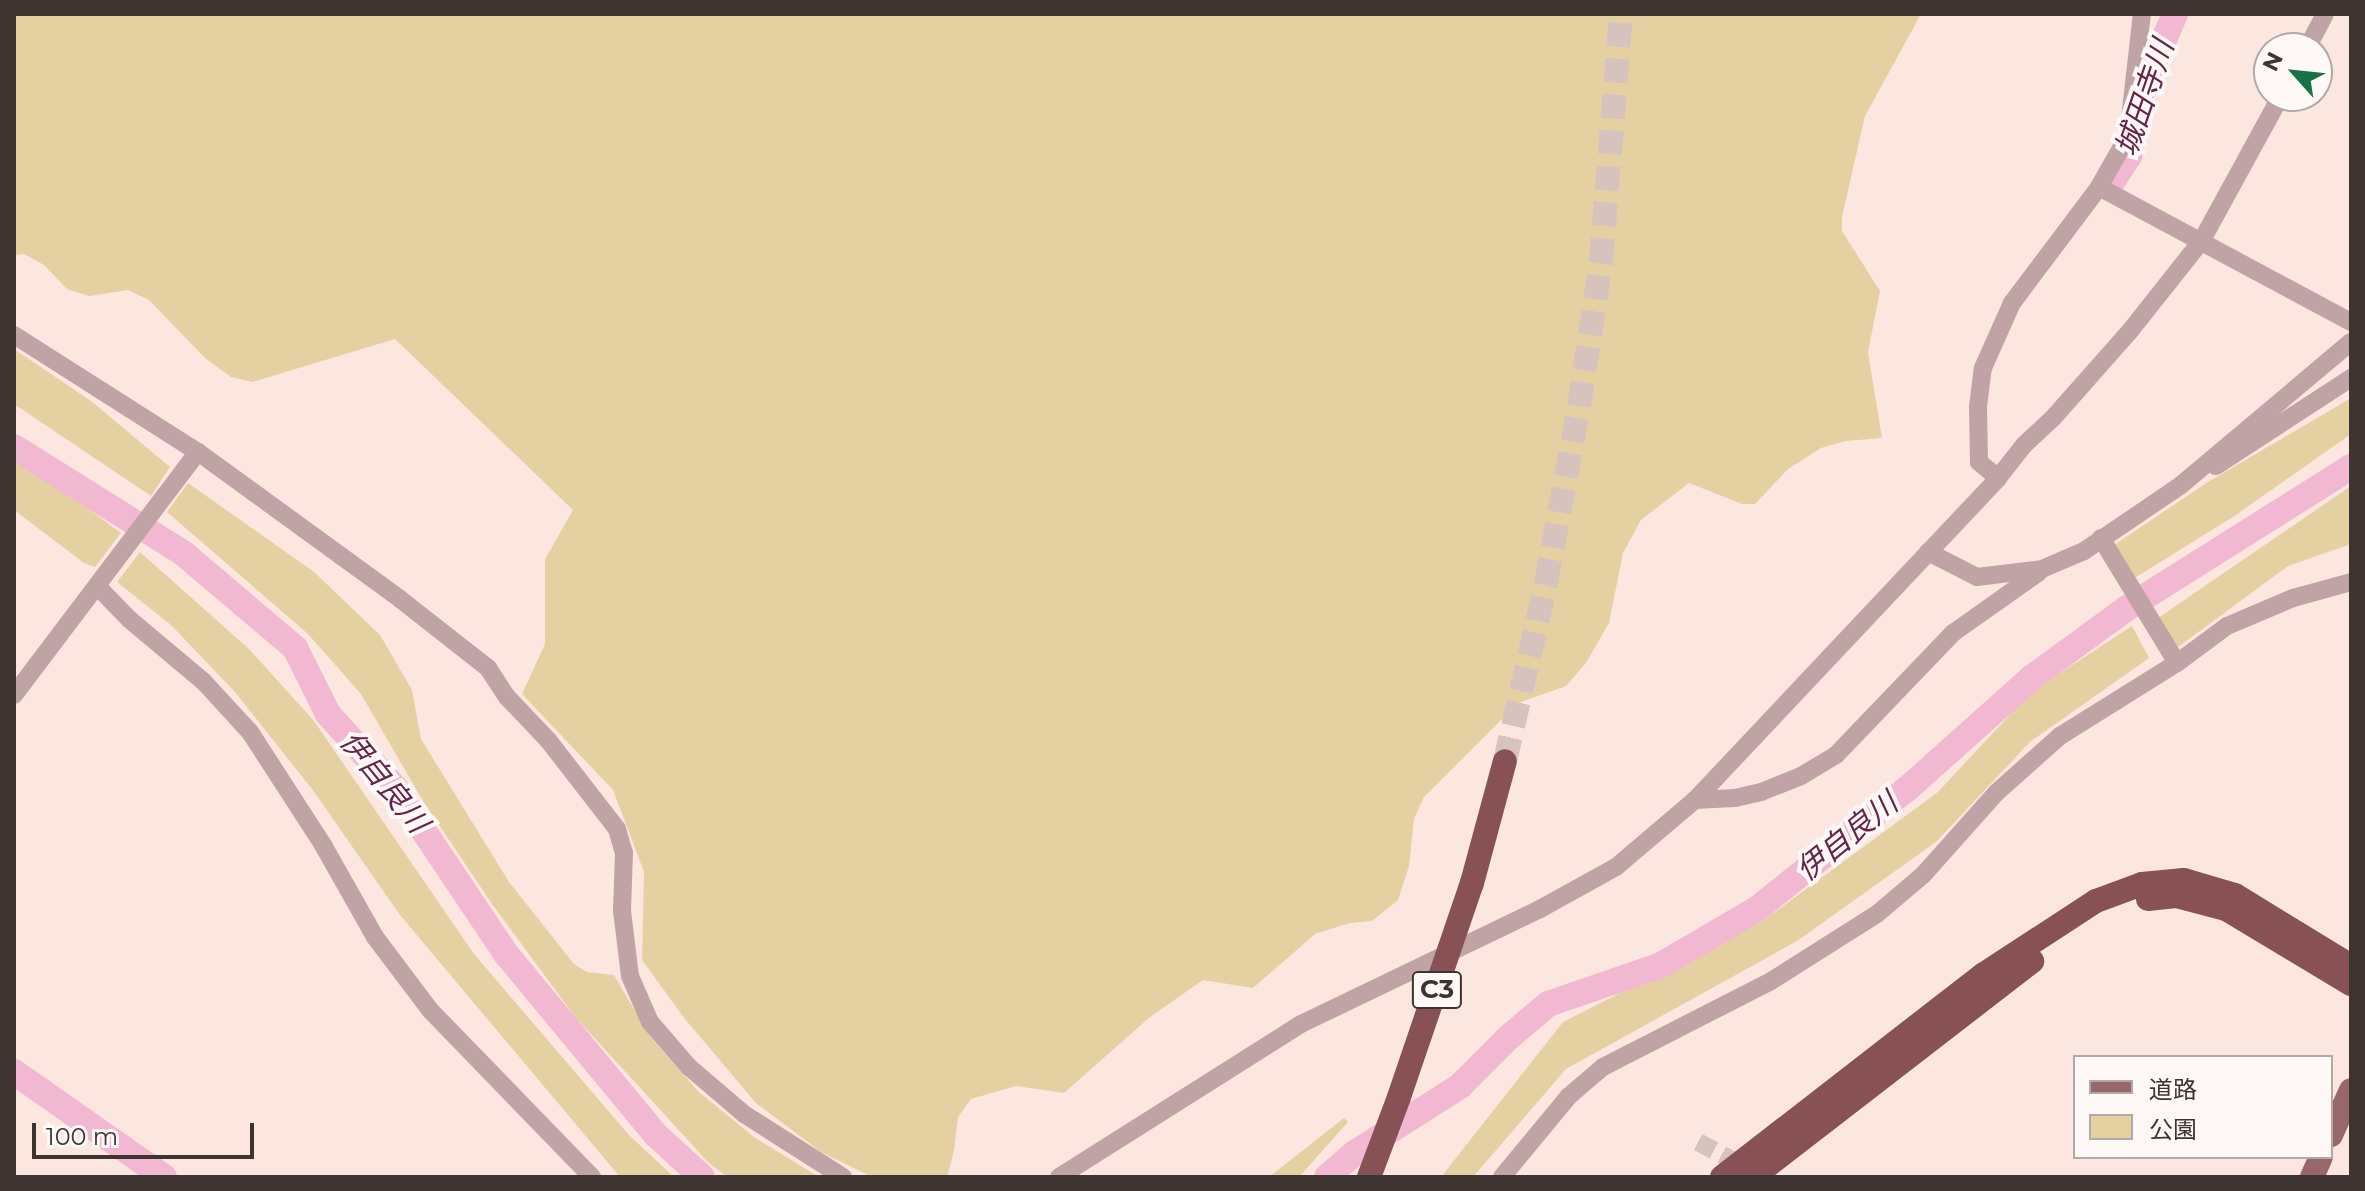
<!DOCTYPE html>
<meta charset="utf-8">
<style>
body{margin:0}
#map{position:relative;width:2365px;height:1191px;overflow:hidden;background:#fce7e0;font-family:Montserrat,"Noto Sans JP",sans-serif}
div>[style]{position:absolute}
.green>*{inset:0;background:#e5d0a2}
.river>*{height:26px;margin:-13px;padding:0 13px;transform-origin:13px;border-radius:13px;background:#f2b8d1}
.minor-tunnel>*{height:18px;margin-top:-9px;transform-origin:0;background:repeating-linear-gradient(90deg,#d6c3bd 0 18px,transparent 0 27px)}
.highway-tunnel>*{height:24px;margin-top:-12px;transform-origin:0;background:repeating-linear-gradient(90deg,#d6c3bd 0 24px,transparent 0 36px)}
.minor>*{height:18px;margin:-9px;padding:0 9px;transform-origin:9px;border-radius:9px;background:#c0a4a5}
.major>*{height:24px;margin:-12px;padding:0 12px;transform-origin:12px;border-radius:12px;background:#98676a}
.highway>*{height:24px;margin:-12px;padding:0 12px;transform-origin:12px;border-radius:12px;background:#885155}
.highway-bridge>*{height:24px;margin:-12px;padding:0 12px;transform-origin:12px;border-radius:12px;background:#885155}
span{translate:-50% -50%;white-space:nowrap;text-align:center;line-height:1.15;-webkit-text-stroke:8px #fef8f7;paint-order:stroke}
.shield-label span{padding:2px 6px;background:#fef8f7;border:2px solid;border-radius:6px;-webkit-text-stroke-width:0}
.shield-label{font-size:26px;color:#3d3330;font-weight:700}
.water-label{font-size:30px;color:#662446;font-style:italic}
.frame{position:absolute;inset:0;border:16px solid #3d3330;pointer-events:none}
.legend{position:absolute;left:2073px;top:1055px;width:260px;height:104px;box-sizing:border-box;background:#fef8f7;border:2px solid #b1a9a7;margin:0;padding:10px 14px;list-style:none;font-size:24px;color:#3d3330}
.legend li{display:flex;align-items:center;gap:16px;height:40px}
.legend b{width:40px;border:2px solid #b1a9a7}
.north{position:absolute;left:2253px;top:32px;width:80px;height:80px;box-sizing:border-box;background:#fef8f7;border:2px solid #b1a9a7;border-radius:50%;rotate:297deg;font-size:22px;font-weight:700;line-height:32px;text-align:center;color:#3d3330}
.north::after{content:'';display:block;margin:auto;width:28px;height:36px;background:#197246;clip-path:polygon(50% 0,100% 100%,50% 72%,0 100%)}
.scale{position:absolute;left:32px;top:1123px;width:222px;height:36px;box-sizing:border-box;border:4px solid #3d3330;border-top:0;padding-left:10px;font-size:24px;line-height:28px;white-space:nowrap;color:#3d3330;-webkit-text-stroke:6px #fef8f7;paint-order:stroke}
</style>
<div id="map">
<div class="green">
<div style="clip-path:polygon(14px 14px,1921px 14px,1865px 116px,1842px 217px,1842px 231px,1880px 291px,1868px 352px,1882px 438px,1846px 441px,1821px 448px,1788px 469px,1755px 504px,1742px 504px,1689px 483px,1641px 520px,1623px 553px,1609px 623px,1586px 663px,1566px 686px,1518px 703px,1424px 797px,1414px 819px,1409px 866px,1398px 900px,1372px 921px,1350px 923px,1315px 934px,1253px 988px,1203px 980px,1150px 1017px,1064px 1093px,1016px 1086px,971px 1099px,958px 1117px,954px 1151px,947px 1177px,872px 1177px,821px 1152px,756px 1103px,685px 1019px,642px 960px,644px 872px,613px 790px,522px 694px,545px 644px,545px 559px,573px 510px,395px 339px,252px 382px,231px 377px,205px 358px,149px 300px,128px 290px,89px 296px,67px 289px,44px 265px,24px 254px,14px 255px)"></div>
<div style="clip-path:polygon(14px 349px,91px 401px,170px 467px,151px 496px,14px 404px)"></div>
<div style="clip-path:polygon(2351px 398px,2351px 434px,2236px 515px,2133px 579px,2111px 547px,2208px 482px)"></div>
<div style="clip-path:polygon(14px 454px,121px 533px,95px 567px,84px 563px,14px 510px)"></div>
<div style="clip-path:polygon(188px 483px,314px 572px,380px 635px,412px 690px,421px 739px,509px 882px,574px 964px,587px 972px,614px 975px,651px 1038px,699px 1092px,754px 1137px,819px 1177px,727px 1177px,708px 1162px,576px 1018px,492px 904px,423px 801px,361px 694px,308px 634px,167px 512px)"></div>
<div style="clip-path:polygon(2351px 486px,2351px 544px,2288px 566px,2178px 647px,2158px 618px)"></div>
<div style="clip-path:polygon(140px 552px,249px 649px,314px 721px,474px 954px,629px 1135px,674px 1177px,620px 1177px,400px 915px,312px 789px,235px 692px,171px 625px,117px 582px)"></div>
<div style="clip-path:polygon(2132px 626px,2149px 658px,2030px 742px,1936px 842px,1797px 941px,1566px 1069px,1473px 1177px,1441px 1177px,1563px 1022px,1764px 920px,1938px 792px,2031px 692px)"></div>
<div style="clip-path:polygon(1344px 1118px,1348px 1122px,1299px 1177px,1269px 1177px)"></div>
</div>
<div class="river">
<div style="left:2112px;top:182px;width:31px;rotate:-57deg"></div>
<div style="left:2129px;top:156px;width:64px;rotate:-79.2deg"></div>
<div style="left:2141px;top:93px;width:86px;rotate:-66.7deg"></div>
<div style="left:14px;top:447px;width:199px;rotate:32.1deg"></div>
<div style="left:183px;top:553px;width:147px;rotate:40.3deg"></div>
<div style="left:295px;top:648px;width:74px;rotate:63.4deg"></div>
<div style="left:328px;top:714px;width:100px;rotate:47.8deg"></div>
<div style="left:395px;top:788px;width:201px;rotate:56.2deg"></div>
<div style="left:507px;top:955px;width:234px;rotate:50.4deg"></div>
<div style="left:656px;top:1135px;width:62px;rotate:42.4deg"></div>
<div style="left:14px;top:1072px;width:183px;rotate:35deg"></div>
<div style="left:1327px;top:1177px;width:37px;rotate:-41deg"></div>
<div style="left:1355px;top:1153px;width:125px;rotate:-32.5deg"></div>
<div style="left:1460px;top:1086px;width:68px;rotate:-45deg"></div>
<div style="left:1508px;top:1038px;width:52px;rotate:-40.4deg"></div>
<div style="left:1548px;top:1004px;width:120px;rotate:-19deg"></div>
<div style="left:1661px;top:965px;width:111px;rotate:-30.3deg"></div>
<div style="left:1757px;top:909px;width:192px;rotate:-38.7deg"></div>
<div style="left:1907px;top:789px;width:166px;rotate:-41.8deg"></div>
<div style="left:2031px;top:678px;width:119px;rotate:-36.1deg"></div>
<div style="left:2127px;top:608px;width:265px;rotate:-32.2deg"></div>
</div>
<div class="minor-tunnel">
<div style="left:1698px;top:1142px;width:58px;rotate:27.9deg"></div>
</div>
<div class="highway-tunnel">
<div style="left:1505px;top:761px;width:183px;rotate:-77deg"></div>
<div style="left:1546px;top:583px;width:180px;rotate:-79.4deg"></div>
<div style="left:1579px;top:406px;width:146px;rotate:-81.3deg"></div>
<div style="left:1601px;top:262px;width:249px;rotate:-85.4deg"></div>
</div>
<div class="minor">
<div style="left:2307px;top:48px;width:38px;rotate:-62deg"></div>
<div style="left:2099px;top:187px;width:286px;rotate:28.2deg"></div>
<div style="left:14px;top:335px;width:218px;rotate:32.5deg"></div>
<div style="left:2216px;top:466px;width:161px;rotate:-33.1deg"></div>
<div style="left:1998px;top:478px;width:25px;rotate:-140deg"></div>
<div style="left:1979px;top:462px;width:55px;rotate:-91deg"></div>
<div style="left:1978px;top:407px;width:39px;rotate:-83deg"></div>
<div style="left:1983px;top:368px;width:71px;rotate:-66deg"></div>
<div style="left:2012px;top:303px;width:145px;rotate:-53.1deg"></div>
<div style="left:2099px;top:187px;width:59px;rotate:-60.4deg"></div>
<div style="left:2128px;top:136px;width:123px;rotate:-83.5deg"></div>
<div style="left:2101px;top:538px;width:146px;rotate:58.7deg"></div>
<div style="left:1928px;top:552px;width:55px;rotate:27deg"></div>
<div style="left:1977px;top:577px;width:65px;rotate:-7deg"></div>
<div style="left:2042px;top:569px;width:46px;rotate:-23.2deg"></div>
<div style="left:2084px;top:551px;width:117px;rotate:-34.2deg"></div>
<div style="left:2181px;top:485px;width:222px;rotate:-40.1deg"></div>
<div style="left:98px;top:587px;width:45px;rotate:45.9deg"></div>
<div style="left:129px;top:619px;width:98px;rotate:40deg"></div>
<div style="left:204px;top:682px;width:68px;rotate:47.4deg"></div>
<div style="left:250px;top:732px;width:135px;rotate:57.1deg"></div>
<div style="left:323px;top:845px;width:106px;rotate:60.5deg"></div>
<div style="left:375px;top:937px;width:91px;rotate:53deg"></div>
<div style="left:430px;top:1010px;width:233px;rotate:45.9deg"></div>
<div style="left:14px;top:695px;width:305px;rotate:-52.9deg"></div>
<div style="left:198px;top:452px;width:250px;rotate:36deg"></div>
<div style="left:400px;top:599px;width:112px;rotate:38.1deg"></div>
<div style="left:488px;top:668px;width:35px;rotate:57deg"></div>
<div style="left:507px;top:697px;width:59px;rotate:46.4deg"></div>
<div style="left:548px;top:740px;width:113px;rotate:52.2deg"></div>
<div style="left:617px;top:829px;width:25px;rotate:74deg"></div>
<div style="left:624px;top:853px;width:58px;rotate:92deg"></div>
<div style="left:622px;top:911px;width:65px;rotate:83deg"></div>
<div style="left:630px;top:976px;width:50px;rotate:66.5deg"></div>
<div style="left:650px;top:1022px;width:60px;rotate:49.1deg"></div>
<div style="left:689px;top:1067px;width:72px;rotate:40.5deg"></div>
<div style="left:744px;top:1114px;width:117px;rotate:32.5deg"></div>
<div style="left:1695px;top:800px;width:40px;rotate:-2.9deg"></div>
<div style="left:1735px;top:798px;width:27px;rotate:-13deg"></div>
<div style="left:1761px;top:792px;width:43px;rotate:-21.8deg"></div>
<div style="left:1801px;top:776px;width:41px;rotate:-31deg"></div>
<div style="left:1836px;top:755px;width:169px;rotate:-46.2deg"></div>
<div style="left:1953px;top:633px;width:105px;rotate:-35.3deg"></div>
<div style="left:1059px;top:1177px;width:286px;rotate:-32.3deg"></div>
<div style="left:1301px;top:1024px;width:265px;rotate:-25.7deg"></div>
<div style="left:1540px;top:909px;width:87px;rotate:-28.9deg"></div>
<div style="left:1616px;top:867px;width:104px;rotate:-40.3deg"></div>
<div style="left:1695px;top:800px;width:442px;rotate:-46.7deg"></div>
<div style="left:1998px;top:478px;width:42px;rotate:-51.8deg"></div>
<div style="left:2024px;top:445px;width:40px;rotate:-43deg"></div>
<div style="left:2053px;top:418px;width:116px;rotate:-48.5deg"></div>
<div style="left:2130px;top:331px;width:116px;rotate:-51.6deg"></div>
<div style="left:2202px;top:240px;width:164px;rotate:-61.3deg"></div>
<div style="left:1502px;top:1177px;width:105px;rotate:-50.4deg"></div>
<div style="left:1569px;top:1096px;width:45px;rotate:-40.5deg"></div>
<div style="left:1603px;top:1067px;width:189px;rotate:-27.1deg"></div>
<div style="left:1771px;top:981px;width:125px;rotate:-32.3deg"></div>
<div style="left:1877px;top:914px;width:60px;rotate:-40.3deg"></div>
<div style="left:1923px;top:875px;width:110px;rotate:-48.3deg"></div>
<div style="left:1996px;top:793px;width:86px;rotate:-41.7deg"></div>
<div style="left:2060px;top:736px;width:138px;rotate:-32deg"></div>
<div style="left:2177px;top:663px;width:62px;rotate:-36.5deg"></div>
<div style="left:2227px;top:626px;width:72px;rotate:-23deg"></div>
<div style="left:2293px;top:598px;width:60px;rotate:-15.4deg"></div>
</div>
<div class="major">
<div style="left:2331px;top:1135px;width:49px;rotate:-66deg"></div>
<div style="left:2312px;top:1177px;width:22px;rotate:-66deg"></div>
</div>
<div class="highway">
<div style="left:1472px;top:883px;width:126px;rotate:-74.9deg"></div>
<div style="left:2148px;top:899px;width:28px;rotate:-6deg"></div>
<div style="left:2176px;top:896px;width:52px;rotate:14.6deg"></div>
<div style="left:2226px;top:909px;width:146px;rotate:31deg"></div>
<div style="left:1369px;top:1177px;width:85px;rotate:-69.4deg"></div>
<div style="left:1722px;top:1177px;width:331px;rotate:-37.8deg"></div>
<div style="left:1984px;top:974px;width:134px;rotate:-33.1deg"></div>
<div style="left:2096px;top:901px;width:49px;rotate:-20.3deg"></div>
<div style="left:2142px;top:884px;width:42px;rotate:-5.4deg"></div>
<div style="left:2184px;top:880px;width:53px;rotate:16.4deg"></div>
<div style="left:2235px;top:895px;width:136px;rotate:31.5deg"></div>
<div style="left:1753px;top:1177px;width:353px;rotate:-37.7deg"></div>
</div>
<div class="highway-bridge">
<div style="left:1399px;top:1097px;width:226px;rotate:-71.2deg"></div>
</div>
<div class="shield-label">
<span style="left:1437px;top:990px">C3</span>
</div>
<div class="water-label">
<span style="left:2145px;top:98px;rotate:-71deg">城田寺川</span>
<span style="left:384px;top:782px;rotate:51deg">伊自良川</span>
<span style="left:1847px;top:837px;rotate:-39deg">伊自良川</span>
</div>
<div class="frame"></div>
<ul class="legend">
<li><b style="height:10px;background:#98676a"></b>道路</li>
<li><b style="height:22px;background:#e5d0a2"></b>公園</li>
</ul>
<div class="north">N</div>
<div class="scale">100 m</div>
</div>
